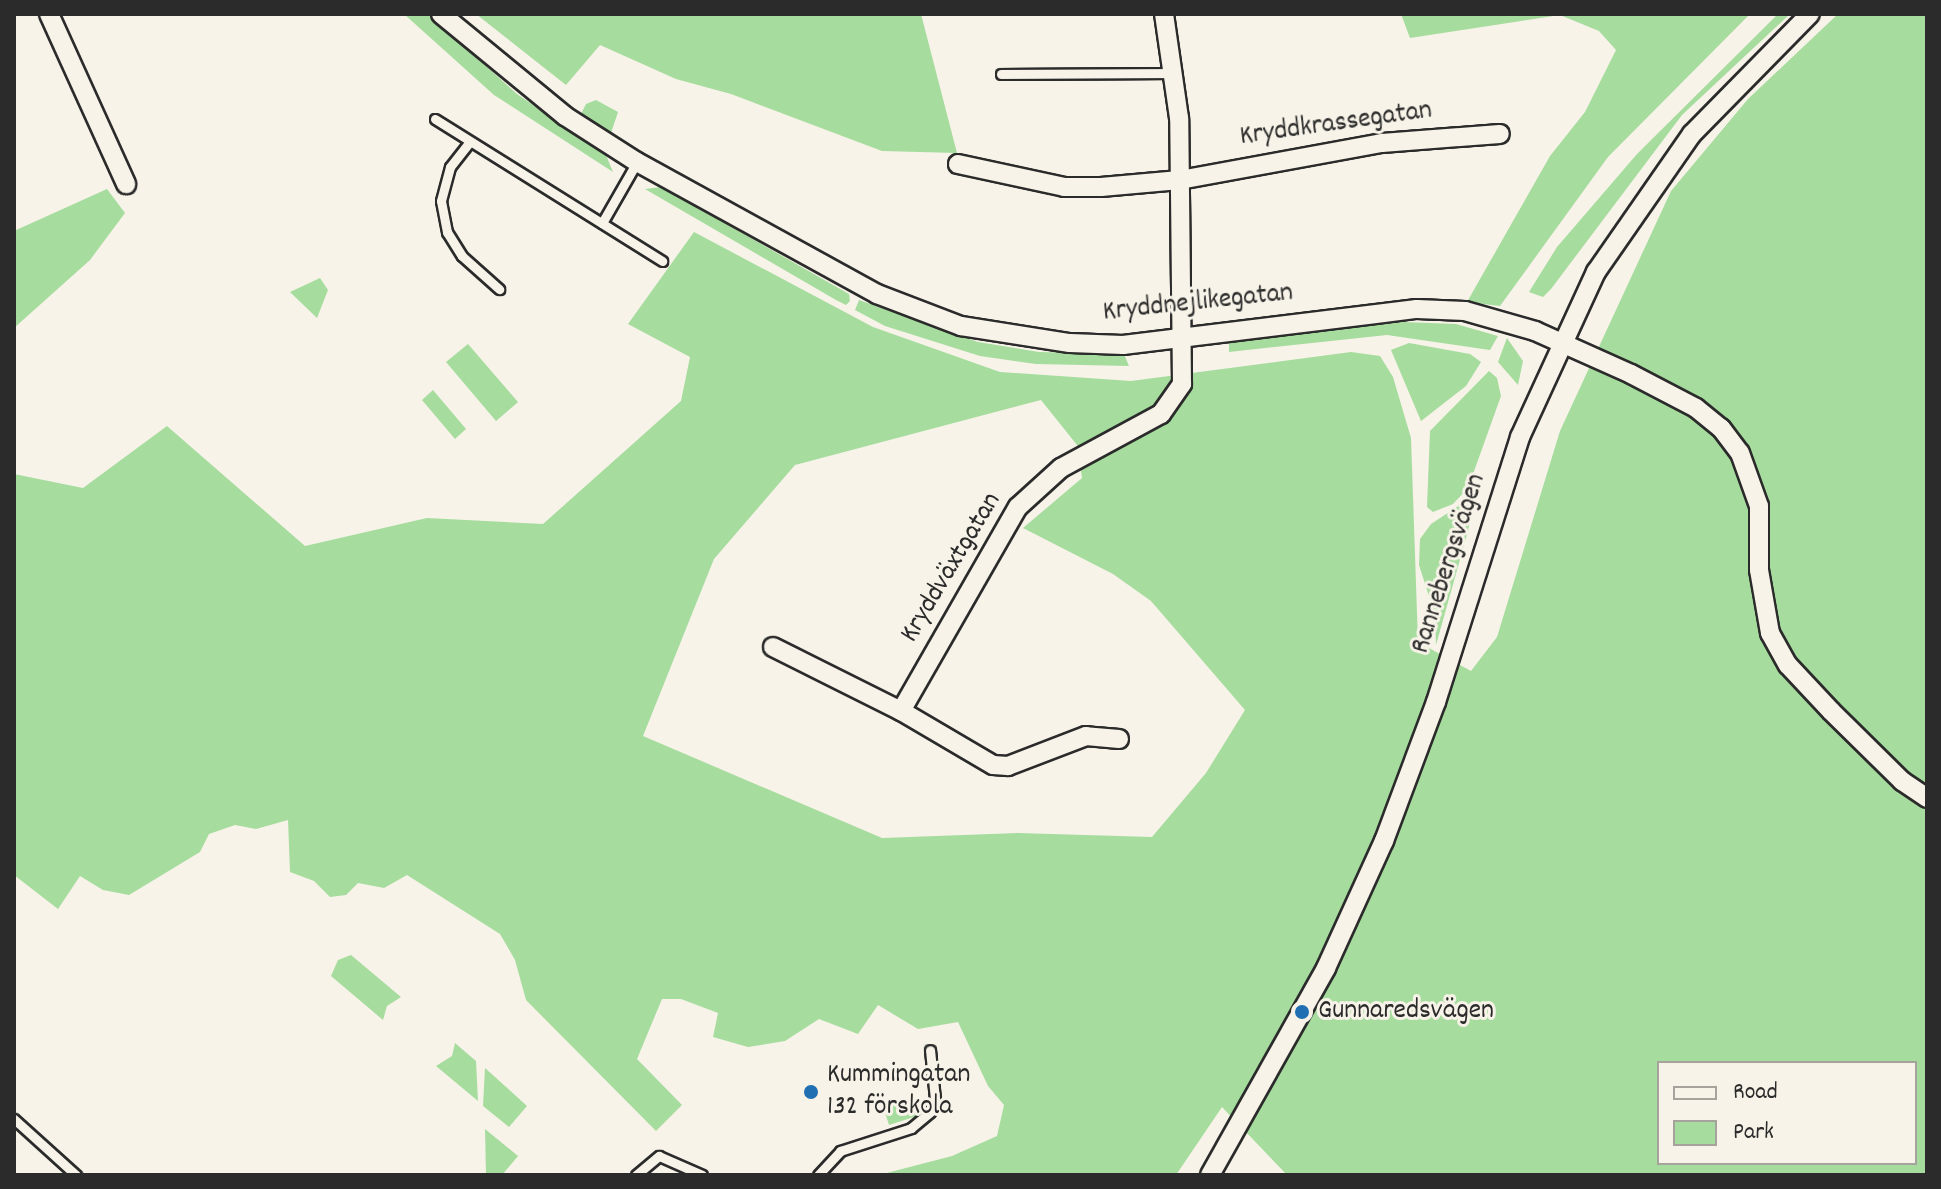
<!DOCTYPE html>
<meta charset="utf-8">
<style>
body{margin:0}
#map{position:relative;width:1941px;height:1189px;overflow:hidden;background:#f7f3e8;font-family:Dekko,sans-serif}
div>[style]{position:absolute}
.green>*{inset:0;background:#a6dc9e}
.roads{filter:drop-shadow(2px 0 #2b2b2b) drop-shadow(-2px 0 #2b2b2b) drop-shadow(0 2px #2b2b2b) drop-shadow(0 -2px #2b2b2b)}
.service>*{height:9px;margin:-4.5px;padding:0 4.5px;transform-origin:4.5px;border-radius:4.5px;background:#f7f3e8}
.minor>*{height:18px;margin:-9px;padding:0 9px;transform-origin:9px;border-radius:9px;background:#f7f3e8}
.dots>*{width:22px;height:22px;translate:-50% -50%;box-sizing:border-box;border:4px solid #f7f3e8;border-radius:50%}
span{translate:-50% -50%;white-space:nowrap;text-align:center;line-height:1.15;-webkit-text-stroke:6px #f7f3e8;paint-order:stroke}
.street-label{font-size:28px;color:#2b2b2b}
.poi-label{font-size:28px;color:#2b2b2b}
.left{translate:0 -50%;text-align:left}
.frame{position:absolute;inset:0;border:16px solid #2b2b2b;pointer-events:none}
.legend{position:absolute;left:1657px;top:1061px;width:260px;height:104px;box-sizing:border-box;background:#f7f3e8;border:2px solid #a5a39c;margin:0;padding:10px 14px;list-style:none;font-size:24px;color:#2b2b2b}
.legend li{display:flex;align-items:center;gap:16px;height:40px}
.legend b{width:40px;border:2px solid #a5a39c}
</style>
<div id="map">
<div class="green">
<div style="clip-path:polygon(404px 14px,428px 14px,517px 94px,606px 155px,613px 172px,494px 95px)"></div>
<div style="clip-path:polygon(476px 14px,921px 14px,957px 153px,882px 151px,731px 94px,676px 79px,600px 45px,566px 85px)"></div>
<div style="clip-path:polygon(1401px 14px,1750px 14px,1608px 157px,1500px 306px,1467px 302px,1550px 156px,1585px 112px,1616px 50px,1599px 31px,1560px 15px,1410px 38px)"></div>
<div style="clip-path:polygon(1778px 14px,1790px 14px,1682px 115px,1551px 289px,1543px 297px,1529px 292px,1557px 247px,1637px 154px)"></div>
<div style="clip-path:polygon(evenodd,1838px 14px,1927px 14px,1927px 1175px,1287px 1175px,1222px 1107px,1176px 1175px,879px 1175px,952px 1156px,997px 1136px,1004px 1105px,988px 1086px,958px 1022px,918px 1029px,878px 1005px,858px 1034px,819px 1019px,785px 1041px,748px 1047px,713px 1037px,718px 1013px,681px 999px,662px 999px,637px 1059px,682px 1105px,656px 1131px,526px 1000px,515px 960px,500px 934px,407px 875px,384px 888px,358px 883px,346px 895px,330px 897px,314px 881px,290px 872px,288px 820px,256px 829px,235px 825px,209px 834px,200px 852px,129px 895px,103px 890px,80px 876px,58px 909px,14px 875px,14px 474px,83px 488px,167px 426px,305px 546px,427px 518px,543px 524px,681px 401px,690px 357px,628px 324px,694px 232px,873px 327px,1000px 372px,1131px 381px,1351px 352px,1380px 356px,1393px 377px,1411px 438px,1418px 642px,1471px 671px,1497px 637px,1560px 431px,1671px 191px,1748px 99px,1838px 14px,1041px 400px,1077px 445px,1082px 478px,1023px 528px,1113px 574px,1151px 601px,1245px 710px,1206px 773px,1152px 837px,1018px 833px,882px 838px,643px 736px,714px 559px,795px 465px,1041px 400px,1838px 14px,1659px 1063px,1915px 1063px,1915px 1163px,1659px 1163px,1659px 1063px)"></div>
<div style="clip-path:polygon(596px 100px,618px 112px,611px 133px,581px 114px,586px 104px)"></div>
<div style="clip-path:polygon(661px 187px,849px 294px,850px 301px,846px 305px,836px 300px,645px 189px)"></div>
<div style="clip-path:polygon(107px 189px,125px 213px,90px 260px,14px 328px,14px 231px)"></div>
<div style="clip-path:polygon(320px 278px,328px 290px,317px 318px,290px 292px)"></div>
<div style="clip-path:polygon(859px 300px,978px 342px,1039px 352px,1124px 354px,1129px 366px,1036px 364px,980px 356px,885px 326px,855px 310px)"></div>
<div style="clip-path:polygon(1403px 322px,1456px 324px,1498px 336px,1490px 350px,1387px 335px,1229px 352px,1229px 342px)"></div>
<div style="clip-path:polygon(1507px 338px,1523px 361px,1518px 385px,1498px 362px)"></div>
<div style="clip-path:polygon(1409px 343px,1470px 354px,1481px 362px,1466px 386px,1421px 421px,1391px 350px)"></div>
<div style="clip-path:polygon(468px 344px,518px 402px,496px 421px,446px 362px)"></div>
<div style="clip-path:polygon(1489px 371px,1497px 378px,1501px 396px,1468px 488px,1453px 504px,1433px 512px,1427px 507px,1430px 431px)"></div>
<div style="clip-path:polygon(433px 390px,466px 429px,455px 439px,422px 400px)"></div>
<div style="clip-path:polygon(1475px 495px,1468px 531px,1436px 645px,1435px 615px,1419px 565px,1420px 539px,1431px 524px)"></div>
<div style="clip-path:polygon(351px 955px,401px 997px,387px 1006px,383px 1020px,331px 976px,338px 960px)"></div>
<div style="clip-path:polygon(455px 1043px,476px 1061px,478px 1101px,436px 1066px,452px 1056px)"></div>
<div style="clip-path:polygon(485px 1068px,527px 1106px,509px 1127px,483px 1106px)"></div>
<div style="clip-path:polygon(911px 1098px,920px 1105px,917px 1116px,889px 1125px,884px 1109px,892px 1101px)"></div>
<div style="clip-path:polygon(485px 1129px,518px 1156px,502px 1175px,486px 1175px)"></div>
</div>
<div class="roads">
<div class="service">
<div style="left:1001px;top:74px;width:172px;rotate:-0.3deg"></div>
<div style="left:435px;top:119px;width:268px;rotate:32deg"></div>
<div style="left:468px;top:144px;width:29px;rotate:128deg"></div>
<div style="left:450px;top:167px;width:35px;rotate:105deg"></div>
<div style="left:441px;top:201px;width:32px;rotate:79deg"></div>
<div style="left:447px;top:232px;width:28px;rotate:58deg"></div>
<div style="left:462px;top:256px;width:50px;rotate:41.7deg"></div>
<div style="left:602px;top:223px;width:70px;rotate:-60.2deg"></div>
<div style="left:14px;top:1119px;width:84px;rotate:42.1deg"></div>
<div style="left:636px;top:1175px;width:30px;rotate:-40deg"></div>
<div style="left:659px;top:1156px;width:47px;rotate:23.8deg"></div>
<div style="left:818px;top:1175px;width:33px;rotate:-47deg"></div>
<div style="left:840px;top:1151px;width:75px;rotate:-17.9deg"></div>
<div style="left:911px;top:1128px;width:25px;rotate:-40deg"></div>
<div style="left:930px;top:1112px;width:14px;rotate:-69deg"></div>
<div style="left:935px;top:1099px;width:49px;rotate:-95.8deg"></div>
</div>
<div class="minor">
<div style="left:49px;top:14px;width:187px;rotate:65.6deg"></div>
<div style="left:441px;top:14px;width:161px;rotate:39.4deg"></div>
<div style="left:565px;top:116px;width:85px;rotate:32.6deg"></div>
<div style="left:637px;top:162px;width:274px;rotate:28.8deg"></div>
<div style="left:877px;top:294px;width:90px;rotate:20.9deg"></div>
<div style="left:961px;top:326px;width:110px;rotate:8.9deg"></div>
<div style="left:1070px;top:343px;width:53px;rotate:2.2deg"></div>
<div style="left:1123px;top:345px;width:296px;rotate:-7deg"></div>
<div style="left:1417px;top:309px;width:48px;rotate:2.4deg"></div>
<div style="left:1465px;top:311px;width:73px;rotate:15.9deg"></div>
<div style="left:1535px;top:331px;width:105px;rotate:24.1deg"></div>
<div style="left:1631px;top:374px;width:73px;rotate:27.6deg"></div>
<div style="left:1696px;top:408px;width:32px;rotate:39deg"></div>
<div style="left:1721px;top:428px;width:31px;rotate:53deg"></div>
<div style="left:1740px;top:453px;width:56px;rotate:70.3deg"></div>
<div style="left:1759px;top:506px;width:64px;rotate:90deg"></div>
<div style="left:1759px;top:570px;width:64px;rotate:80.1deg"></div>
<div style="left:1770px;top:633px;width:37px;rotate:61deg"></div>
<div style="left:1788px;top:665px;width:63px;rotate:46.9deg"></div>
<div style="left:1831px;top:711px;width:100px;rotate:44.6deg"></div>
<div style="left:1902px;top:781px;width:30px;rotate:34deg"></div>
<div style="left:958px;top:164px;width:108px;rotate:12.2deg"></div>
<div style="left:1064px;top:187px;width:37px"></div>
<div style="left:1101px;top:187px;width:79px;rotate:-5.1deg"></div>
<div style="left:1180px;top:180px;width:205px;rotate:-10.4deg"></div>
<div style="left:1382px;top:143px;width:118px;rotate:-4.4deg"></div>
<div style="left:773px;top:647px;width:143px;rotate:26.6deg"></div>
<div style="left:1119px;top:739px;width:33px;rotate:-175deg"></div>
<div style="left:1086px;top:736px;width:84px;rotate:159deg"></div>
<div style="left:1008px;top:766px;width:15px;rotate:-176deg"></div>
<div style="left:993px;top:765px;width:107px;rotate:-149.6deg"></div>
<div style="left:901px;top:711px;width:235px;rotate:-60.2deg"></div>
<div style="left:1018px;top:507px;width:58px;rotate:-42.2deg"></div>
<div style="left:1061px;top:468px;width:114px;rotate:-28.4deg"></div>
<div style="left:1161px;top:414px;width:37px;rotate:-55deg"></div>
<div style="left:1182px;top:384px;width:266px;rotate:-90.6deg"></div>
<div style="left:1179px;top:118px;width:105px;rotate:-98.2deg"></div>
<div style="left:1210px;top:1175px;width:237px;rotate:-60.7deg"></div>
<div style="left:1326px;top:968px;width:140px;rotate:-65.5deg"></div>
<div style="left:1384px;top:841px;width:148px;rotate:-69.5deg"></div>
<div style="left:1436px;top:702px;width:278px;rotate:-72.4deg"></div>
<div style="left:1520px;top:437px;width:182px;rotate:-65.3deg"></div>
<div style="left:1596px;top:272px;width:168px;rotate:-55.2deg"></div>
<div style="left:1692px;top:134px;width:168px;rotate:-45.5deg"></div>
</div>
</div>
<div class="dots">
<div style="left:1302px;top:1012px;background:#1f6fb2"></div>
<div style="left:811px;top:1092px;background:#1f6fb2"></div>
</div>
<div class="street-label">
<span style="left:1336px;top:125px;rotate:-8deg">Kryddkrassegatan</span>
<span style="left:1198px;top:304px;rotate:-6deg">Kryddnejlikegatan</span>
<span style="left:1450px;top:564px;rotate:-72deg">Rannebergsvägen</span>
<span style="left:952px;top:568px;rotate:-59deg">Kryddväxtgatan</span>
</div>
<div class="poi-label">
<span class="left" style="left:1318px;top:1012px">Gunnaredsvägen</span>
<span class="left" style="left:827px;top:1092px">Kummingatan<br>132 förskola</span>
</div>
<div class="frame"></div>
<ul class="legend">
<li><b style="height:10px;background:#f7f3e8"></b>Road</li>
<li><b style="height:22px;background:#a6dc9e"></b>Park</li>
</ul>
</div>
